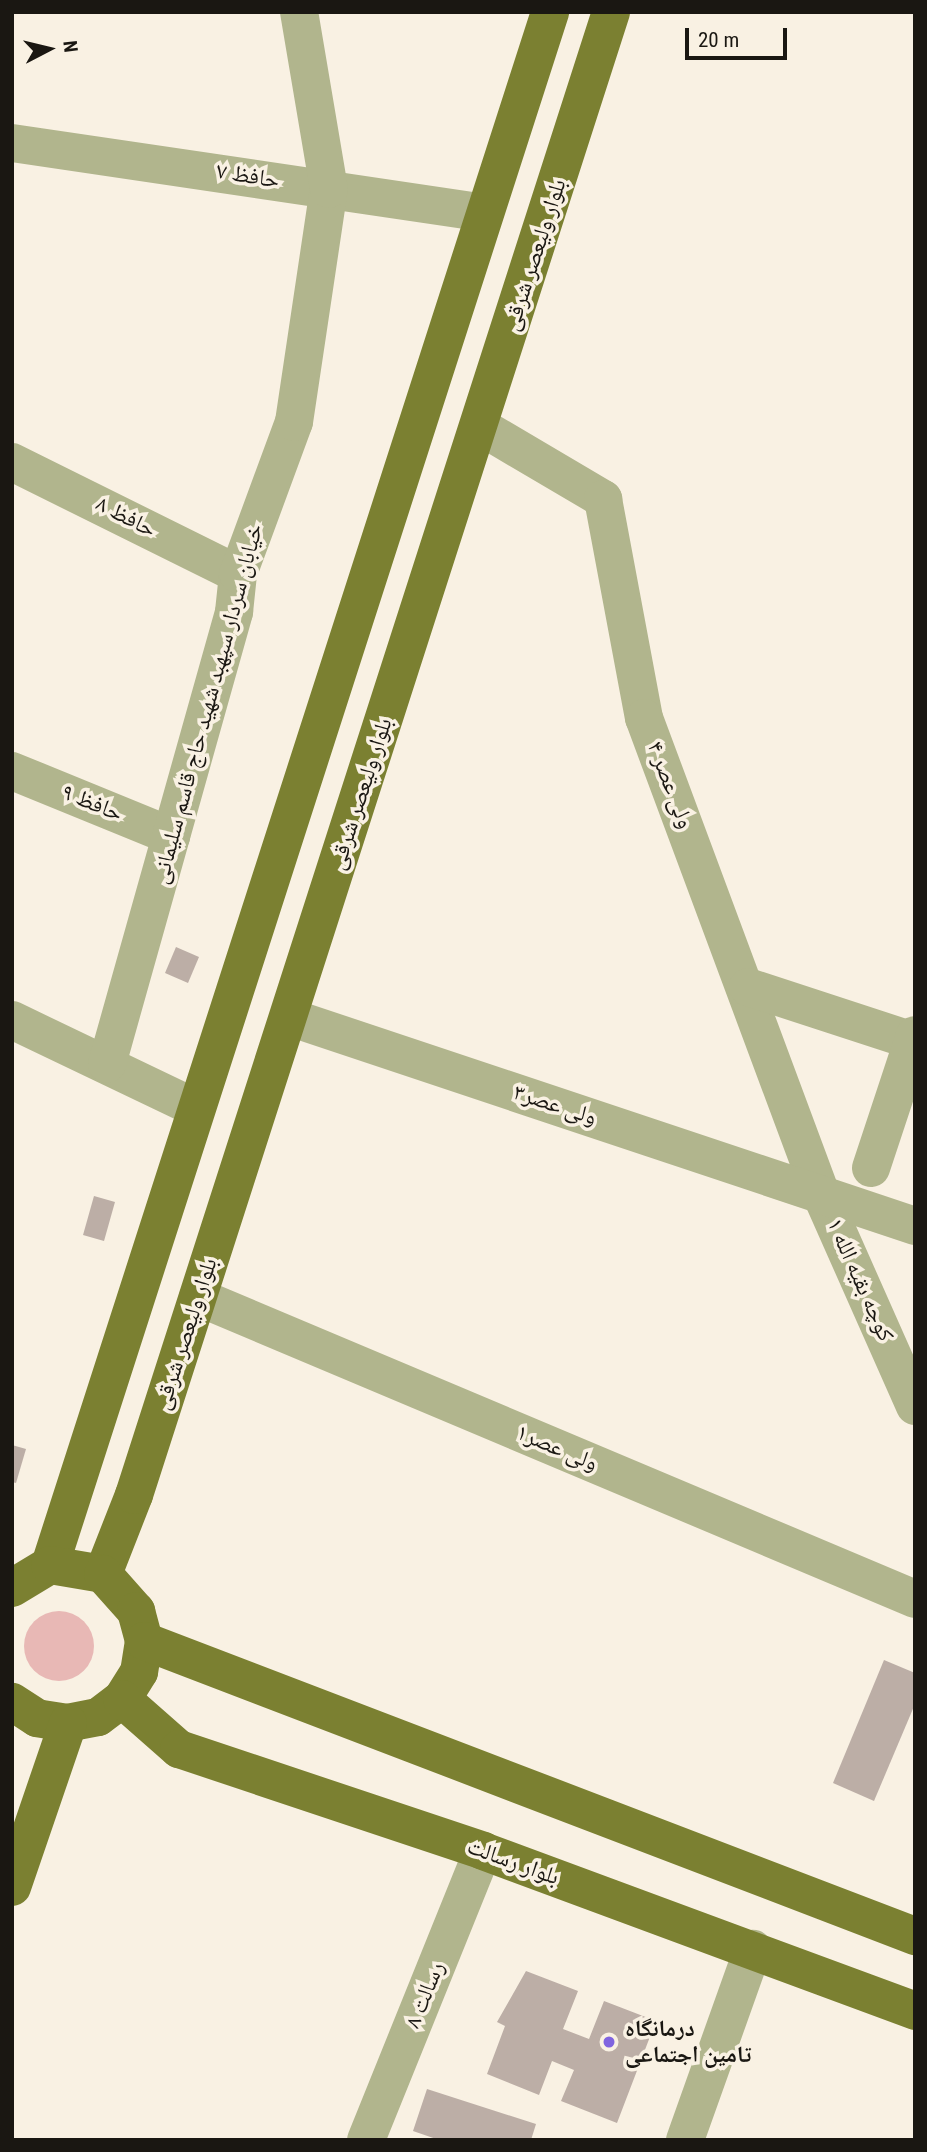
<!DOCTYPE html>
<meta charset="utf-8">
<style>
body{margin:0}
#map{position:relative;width:927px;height:2152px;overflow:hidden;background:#f9f1e3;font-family:"Roboto Condensed","Noto Naskh Arabic",sans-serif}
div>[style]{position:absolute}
.green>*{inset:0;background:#e8b8b5}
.round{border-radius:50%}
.building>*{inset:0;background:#bcaea6}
.minor>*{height:38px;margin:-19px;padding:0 19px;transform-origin:19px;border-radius:19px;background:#b1b58d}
.major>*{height:38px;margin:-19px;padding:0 19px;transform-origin:19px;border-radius:19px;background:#7b8031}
.dots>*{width:19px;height:19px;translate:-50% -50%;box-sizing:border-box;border:4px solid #f9f1e3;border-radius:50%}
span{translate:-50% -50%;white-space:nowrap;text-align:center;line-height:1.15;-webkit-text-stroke:7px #f9f1e3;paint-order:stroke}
.street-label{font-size:23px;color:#1a1712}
.poi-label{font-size:23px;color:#1a1712;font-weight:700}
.left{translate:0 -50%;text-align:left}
.frame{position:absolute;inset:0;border:14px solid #1a1712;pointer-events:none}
.north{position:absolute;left:14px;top:14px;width:70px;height:70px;-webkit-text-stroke:5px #f9f1e3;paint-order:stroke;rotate:83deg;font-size:19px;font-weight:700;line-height:28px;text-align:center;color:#1a1712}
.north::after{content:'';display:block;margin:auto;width:24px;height:32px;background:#1a1712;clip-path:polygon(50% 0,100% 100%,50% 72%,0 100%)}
.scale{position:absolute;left:685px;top:28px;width:102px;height:32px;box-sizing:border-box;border:4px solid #1a1712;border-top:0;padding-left:9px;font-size:21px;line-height:24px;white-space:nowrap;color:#1a1712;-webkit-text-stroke:5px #f9f1e3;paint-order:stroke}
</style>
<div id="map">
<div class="green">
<div class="round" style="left:24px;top:1611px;width:70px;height:70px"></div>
</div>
<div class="building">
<div style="clip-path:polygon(176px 947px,199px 957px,188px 983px,165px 973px)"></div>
<div style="clip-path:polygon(94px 1196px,115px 1202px,104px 1241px,83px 1235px)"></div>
<div style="clip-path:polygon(12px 1445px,26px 1449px,16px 1483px,12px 1482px)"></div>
<div style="clip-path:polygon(884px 1660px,915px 1673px,915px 1704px,874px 1801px,833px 1783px)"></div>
<div style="clip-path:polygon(526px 1971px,578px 1991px,563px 2029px,589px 2039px,604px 2001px,656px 2021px,617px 2123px,561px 2101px,574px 2070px,552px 2061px,539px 2095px,487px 2074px,505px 2026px,497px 2022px)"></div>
<div style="clip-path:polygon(427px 2089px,536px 2124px,531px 2140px,439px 2140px,413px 2131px)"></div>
</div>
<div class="minor">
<div style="left:12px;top:143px;width:477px;rotate:8.4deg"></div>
<div style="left:481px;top:427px;width:142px;rotate:30.5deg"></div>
<div style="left:603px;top:499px;width:223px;rotate:79.4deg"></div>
<div style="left:644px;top:718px;width:508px;rotate:69.6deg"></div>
<div style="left:821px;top:1194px;width:232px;rotate:66.1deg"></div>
<div style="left:12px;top:462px;width:252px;rotate:26.4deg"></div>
<div style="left:12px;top:771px;width:172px;rotate:22.2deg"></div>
<div style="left:748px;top:987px;width:174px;rotate:18.1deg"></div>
<div style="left:289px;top:1017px;width:660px;rotate:18.46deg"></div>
<div style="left:12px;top:1020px;width:204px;rotate:25.6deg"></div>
<div style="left:107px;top:1064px;width:470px;rotate:-74.3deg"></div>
<div style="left:234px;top:612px;width:38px;rotate:-84deg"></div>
<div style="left:238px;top:574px;width:162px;rotate:-69.8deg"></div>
<div style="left:294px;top:422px;width:236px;rotate:-81.5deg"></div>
<div style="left:329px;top:189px;width:180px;rotate:-99.6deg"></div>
<div style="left:871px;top:1168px;width:140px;rotate:-71.7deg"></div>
<div style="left:198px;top:1297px;width:778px;rotate:22.84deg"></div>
<div style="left:366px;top:2140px;width:312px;rotate:-68deg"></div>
<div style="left:685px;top:2140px;width:203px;rotate:-70.4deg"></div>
</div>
<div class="major">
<div style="left:50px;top:1565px;width:1632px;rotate:-72.15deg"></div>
<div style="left:103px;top:1574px;width:85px;rotate:-68.6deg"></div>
<div style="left:134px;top:1495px;width:1558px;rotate:-72.17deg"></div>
<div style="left:12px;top:1588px;width:44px;rotate:-31.2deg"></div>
<div style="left:50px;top:1565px;width:54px;rotate:9.6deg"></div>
<div style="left:103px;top:1574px;width:50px;rotate:48.3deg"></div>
<div style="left:136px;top:1611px;width:31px;rotate:75deg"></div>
<div style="left:144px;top:1641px;width:31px;rotate:99deg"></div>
<div style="left:139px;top:1672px;width:32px;rotate:122deg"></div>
<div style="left:122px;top:1699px;width:30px;rotate:143deg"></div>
<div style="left:98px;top:1717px;width:31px;rotate:169deg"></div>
<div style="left:68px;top:1723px;width:31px;rotate:-171deg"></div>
<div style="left:37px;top:1718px;width:30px;rotate:-147deg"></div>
<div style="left:144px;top:1641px;width:826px;rotate:20.94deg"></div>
<div style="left:122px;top:1699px;width:76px;rotate:41.3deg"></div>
<div style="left:179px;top:1749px;width:321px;rotate:18.5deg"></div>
<div style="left:483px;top:1851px;width:461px;rotate:20.3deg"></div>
<div style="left:12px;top:1887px;width:173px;rotate:-71.1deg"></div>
</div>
<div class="dots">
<div style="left:609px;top:2042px;background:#8064df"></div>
</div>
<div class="street-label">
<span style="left:248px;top:176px;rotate:9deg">حافظ ۷</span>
<span style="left:535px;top:255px;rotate:-72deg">بلوار ولیعصر شرقی</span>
<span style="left:126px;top:517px;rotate:27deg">حافظ ۸</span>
<span style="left:208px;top:704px;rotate:-75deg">خیابان سردار سپهبد شهید حاج قاسم سلیمانی</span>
<span style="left:670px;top:785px;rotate:69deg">ولی عصر ۴</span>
<span style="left:361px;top:794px;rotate:-72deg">بلوار ولیعصر شرقی</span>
<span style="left:92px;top:803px;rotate:22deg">حافظ ۹</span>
<span style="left:555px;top:1105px;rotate:18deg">ولی عصر۳</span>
<span style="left:860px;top:1280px;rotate:66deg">کوچه بقیه الله ۱</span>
<span style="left:186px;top:1334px;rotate:-72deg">بلوار ولیعصر شرقی</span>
<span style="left:557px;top:1448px;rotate:23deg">ولی عصر۱</span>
<span style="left:513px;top:1862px;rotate:20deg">بلوار رسالت</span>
<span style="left:425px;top:1995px;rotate:-68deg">رسالت ۸</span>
</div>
<div class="poi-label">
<span class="left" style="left:625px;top:2042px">درمانگاه<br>تامین اجتماعی</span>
</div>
<div class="frame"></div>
<div class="north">N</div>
<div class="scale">20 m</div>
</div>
